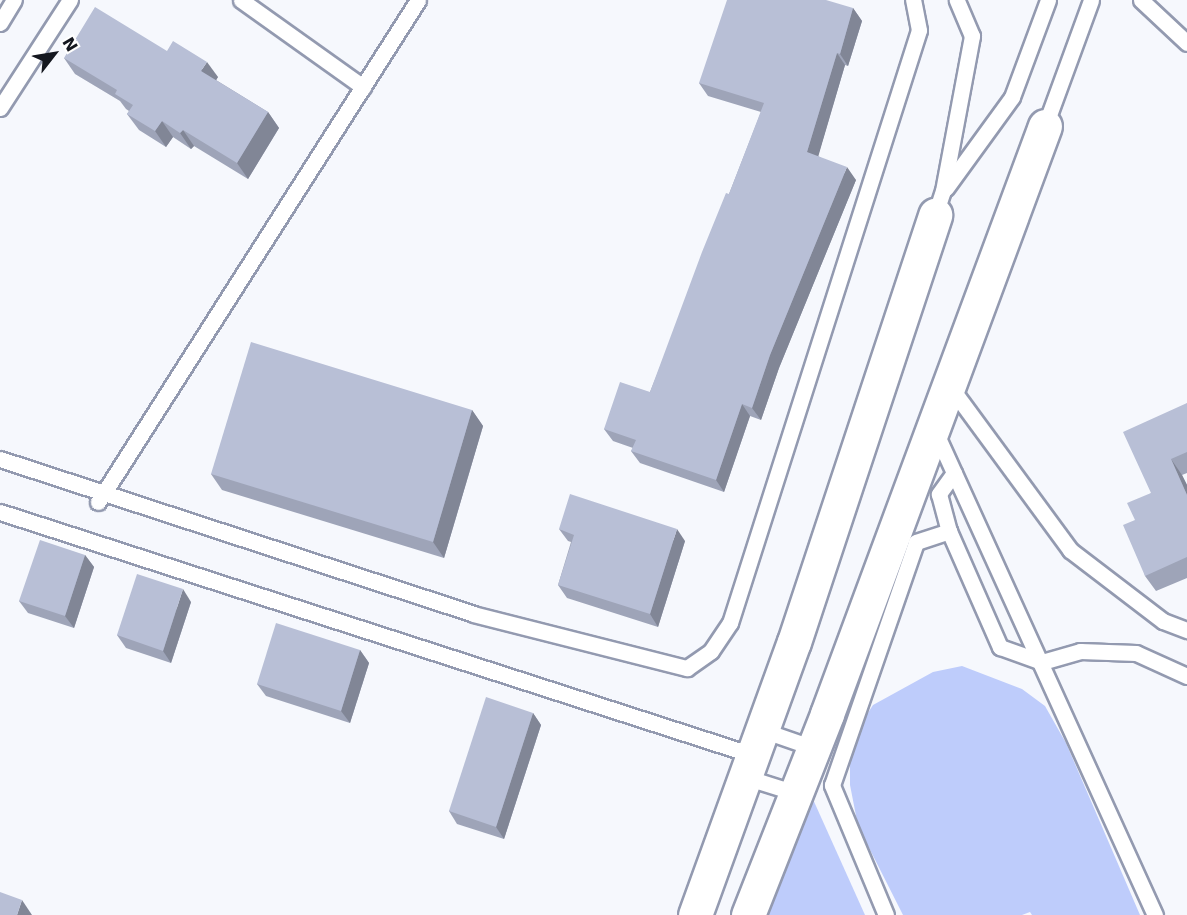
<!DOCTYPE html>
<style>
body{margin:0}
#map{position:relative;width:1187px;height:915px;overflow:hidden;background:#f6f8fd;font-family:"DejaVu Sans",sans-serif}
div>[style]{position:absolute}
.green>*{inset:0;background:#beccfb}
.roads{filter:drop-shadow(2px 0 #939ab0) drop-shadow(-2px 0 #939ab0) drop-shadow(0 2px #939ab0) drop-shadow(0 -2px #939ab0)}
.service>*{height:15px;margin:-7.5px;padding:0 7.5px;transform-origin:7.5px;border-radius:7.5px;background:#fff}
.tertiary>*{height:33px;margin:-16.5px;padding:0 16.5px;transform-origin:16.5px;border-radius:16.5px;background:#fff}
.wall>*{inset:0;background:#9ea4b8}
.shaded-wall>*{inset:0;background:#818696}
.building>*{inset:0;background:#b8bfd6}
span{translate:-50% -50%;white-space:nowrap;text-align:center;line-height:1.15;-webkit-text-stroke:6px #fff;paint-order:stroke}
.north{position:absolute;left:24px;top:24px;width:60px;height:60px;-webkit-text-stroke:4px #fff;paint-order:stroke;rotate:59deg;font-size:16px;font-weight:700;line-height:24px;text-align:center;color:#14171f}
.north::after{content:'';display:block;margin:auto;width:21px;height:27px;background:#14171f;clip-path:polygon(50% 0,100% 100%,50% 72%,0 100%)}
</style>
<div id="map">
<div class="green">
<div style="clip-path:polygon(962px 666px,1022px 689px,1045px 706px,1066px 743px,1140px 915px,1032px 915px,1030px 912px,1022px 915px,903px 915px,858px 826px,850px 785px,850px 760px,855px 733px,873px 705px,933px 672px)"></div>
<div style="clip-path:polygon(807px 786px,865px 915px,759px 915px)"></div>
</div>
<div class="roads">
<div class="service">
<div style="left:241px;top:0;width:150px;rotate:35.5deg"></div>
<div style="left:1141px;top:0;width:63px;rotate:43.1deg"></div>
<div style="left:0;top:23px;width:27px;rotate:-59deg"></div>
<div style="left:0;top:108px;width:129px;rotate:-57.1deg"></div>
<div style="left:1045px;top:126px;width:134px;rotate:-69.9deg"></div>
<div style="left:946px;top:188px;width:112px;rotate:-54deg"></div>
<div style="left:1012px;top:97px;width:103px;rotate:-69.6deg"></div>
<div style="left:935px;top:215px;width:25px;rotate:-72deg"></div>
<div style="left:943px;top:191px;width:158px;rotate:-79.4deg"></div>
<div style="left:972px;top:36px;width:39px;rotate:-113deg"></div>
<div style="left:949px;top:385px;width:205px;rotate:53.7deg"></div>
<div style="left:1070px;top:550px;width:117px;rotate:37.4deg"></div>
<div style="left:1163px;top:621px;width:26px;rotate:21deg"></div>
<div style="left:935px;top:431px;width:532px;rotate:65.56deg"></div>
<div style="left:0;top:459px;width:498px;rotate:18.1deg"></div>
<div style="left:473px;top:614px;width:221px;rotate:14.2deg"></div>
<div style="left:687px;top:668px;width:29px;rotate:-35deg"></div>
<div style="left:711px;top:651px;width:34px;rotate:-56deg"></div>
<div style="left:730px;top:623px;width:622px;rotate:-72.32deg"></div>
<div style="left:919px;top:30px;width:31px;rotate:-101deg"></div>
<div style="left:954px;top:473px;width:26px;rotate:126deg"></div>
<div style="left:939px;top:494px;width:38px;rotate:75deg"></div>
<div style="left:949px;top:531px;width:127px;rotate:66.3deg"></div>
<div style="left:1000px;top:647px;width:45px;rotate:19.7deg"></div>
<div style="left:1042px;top:662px;width:40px;rotate:-16deg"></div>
<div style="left:1080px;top:651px;width:56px;rotate:2deg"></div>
<div style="left:1136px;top:653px;width:56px;rotate:24.3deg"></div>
<div style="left:98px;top:502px;width:595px;rotate:-57.48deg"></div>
<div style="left:0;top:512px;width:791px;rotate:17.89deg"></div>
<div style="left:762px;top:730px;width:55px;rotate:19.1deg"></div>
<div style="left:745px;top:777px;width:53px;rotate:17.4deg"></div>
<div style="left:886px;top:915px;width:141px;rotate:-112.6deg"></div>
<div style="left:832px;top:785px;width:257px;rotate:-70.9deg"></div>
<div style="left:916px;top:542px;width:35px;rotate:-18deg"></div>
</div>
<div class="tertiary">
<div style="left:695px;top:915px;width:290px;rotate:-70.1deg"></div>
<div style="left:794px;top:642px;width:450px;rotate:-71.7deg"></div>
<div style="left:748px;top:915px;width:216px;rotate:-68.5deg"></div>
<div style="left:827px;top:714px;width:627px;rotate:-69.66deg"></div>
</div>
</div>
<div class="wall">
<div style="clip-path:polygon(853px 8px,862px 21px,848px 66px,845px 65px,818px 156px,856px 180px,779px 368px,761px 420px,750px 416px,724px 492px,640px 463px,631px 451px,633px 448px,613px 441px,604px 429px,650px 392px,729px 194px,761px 112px,708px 96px,699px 83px)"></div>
<div style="clip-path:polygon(167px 51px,218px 77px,216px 80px,268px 112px,279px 128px,248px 179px,194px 146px,191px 149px,173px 137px,166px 147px,139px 130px,127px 114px,129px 111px,126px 109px,120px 101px,75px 74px,64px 58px)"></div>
<div style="clip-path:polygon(1187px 403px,1187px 473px,1182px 475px,1187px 485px,1187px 578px,1156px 591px,1145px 576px,1135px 520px,1151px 493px)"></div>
<div style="clip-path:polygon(472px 410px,483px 426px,444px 558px,222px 490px,211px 474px)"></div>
<div style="clip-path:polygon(559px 529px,685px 541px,658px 627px,567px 598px,558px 585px,571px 542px,568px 541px)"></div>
<div style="clip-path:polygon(85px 555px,94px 567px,74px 628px,28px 613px,19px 601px)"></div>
<div style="clip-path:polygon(191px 602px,171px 663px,126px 648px,117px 635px)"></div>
<div style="clip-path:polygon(360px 650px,369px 663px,350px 723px,266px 696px,257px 684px)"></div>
<div style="clip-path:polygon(533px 713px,541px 725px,504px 839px,457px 824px,449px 811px)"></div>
</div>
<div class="shaded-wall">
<div style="clip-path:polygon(853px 8px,862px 21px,848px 66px,840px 54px)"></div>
<div style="clip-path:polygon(837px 53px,845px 65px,816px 164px,807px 152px)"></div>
<div style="clip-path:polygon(207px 62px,218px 77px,212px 87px,201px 71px)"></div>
<div style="clip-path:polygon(268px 112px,279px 128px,248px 179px,237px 163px)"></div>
<div style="clip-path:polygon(162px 121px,173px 137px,166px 147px,155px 131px)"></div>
<div style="clip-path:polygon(183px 130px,194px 146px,191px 149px,180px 133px)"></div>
<div style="clip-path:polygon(847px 167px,856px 180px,779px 368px,761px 420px,752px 408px,770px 355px)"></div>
<div style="clip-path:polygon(742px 404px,750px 416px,724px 492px,716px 480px)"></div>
<div style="clip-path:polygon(472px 410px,483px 426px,444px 558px,433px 542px)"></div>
<div style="clip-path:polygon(1171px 459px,1182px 475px,1187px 485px,1187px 495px)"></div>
<div style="clip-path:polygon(677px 529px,685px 541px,658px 627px,650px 614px)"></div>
<div style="clip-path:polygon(85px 555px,94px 567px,74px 628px,65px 616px)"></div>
<div style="clip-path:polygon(183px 589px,191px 602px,171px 663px,163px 651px)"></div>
<div style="clip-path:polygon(360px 650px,369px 663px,350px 723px,341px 711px)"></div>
<div style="clip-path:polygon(533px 713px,541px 725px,504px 839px,496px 827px)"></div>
<div style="clip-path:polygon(22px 900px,32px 915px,17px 915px)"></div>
</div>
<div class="building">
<div style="clip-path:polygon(727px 0,826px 0,853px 8px,840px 54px,837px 53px,807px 152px,847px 167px,770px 355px,752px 408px,742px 404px,716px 480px,631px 451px,636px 440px,604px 429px,620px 382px,650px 392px,702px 252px,726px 193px,729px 194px,764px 103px,699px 83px)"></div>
<div style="clip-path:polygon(95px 7px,167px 51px,173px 41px,207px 62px,201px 71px,268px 112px,237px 163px,183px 130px,180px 133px,162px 121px,155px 131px,127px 114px,133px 105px,115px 94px,117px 90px,64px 58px)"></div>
<div style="clip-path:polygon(251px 342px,472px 410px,433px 542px,211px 474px)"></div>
<div style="clip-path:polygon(1187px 403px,1187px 452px,1171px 459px,1187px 495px,1187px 557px,1145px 576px,1123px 525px,1135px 520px,1127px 503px,1151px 493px,1123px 432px)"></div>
<div style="clip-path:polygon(570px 494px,677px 529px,650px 614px,558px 585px,574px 535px,559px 529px)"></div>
<div style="clip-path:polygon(40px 540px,85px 555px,65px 616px,19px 601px)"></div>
<div style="clip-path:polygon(137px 574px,183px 589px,163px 651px,117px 635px)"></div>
<div style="clip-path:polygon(276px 623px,360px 650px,341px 711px,257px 684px)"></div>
<div style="clip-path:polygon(486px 697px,533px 713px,496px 827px,449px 811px)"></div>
<div style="clip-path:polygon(0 892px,22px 900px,17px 915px,0 915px)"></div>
</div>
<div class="north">N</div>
</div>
